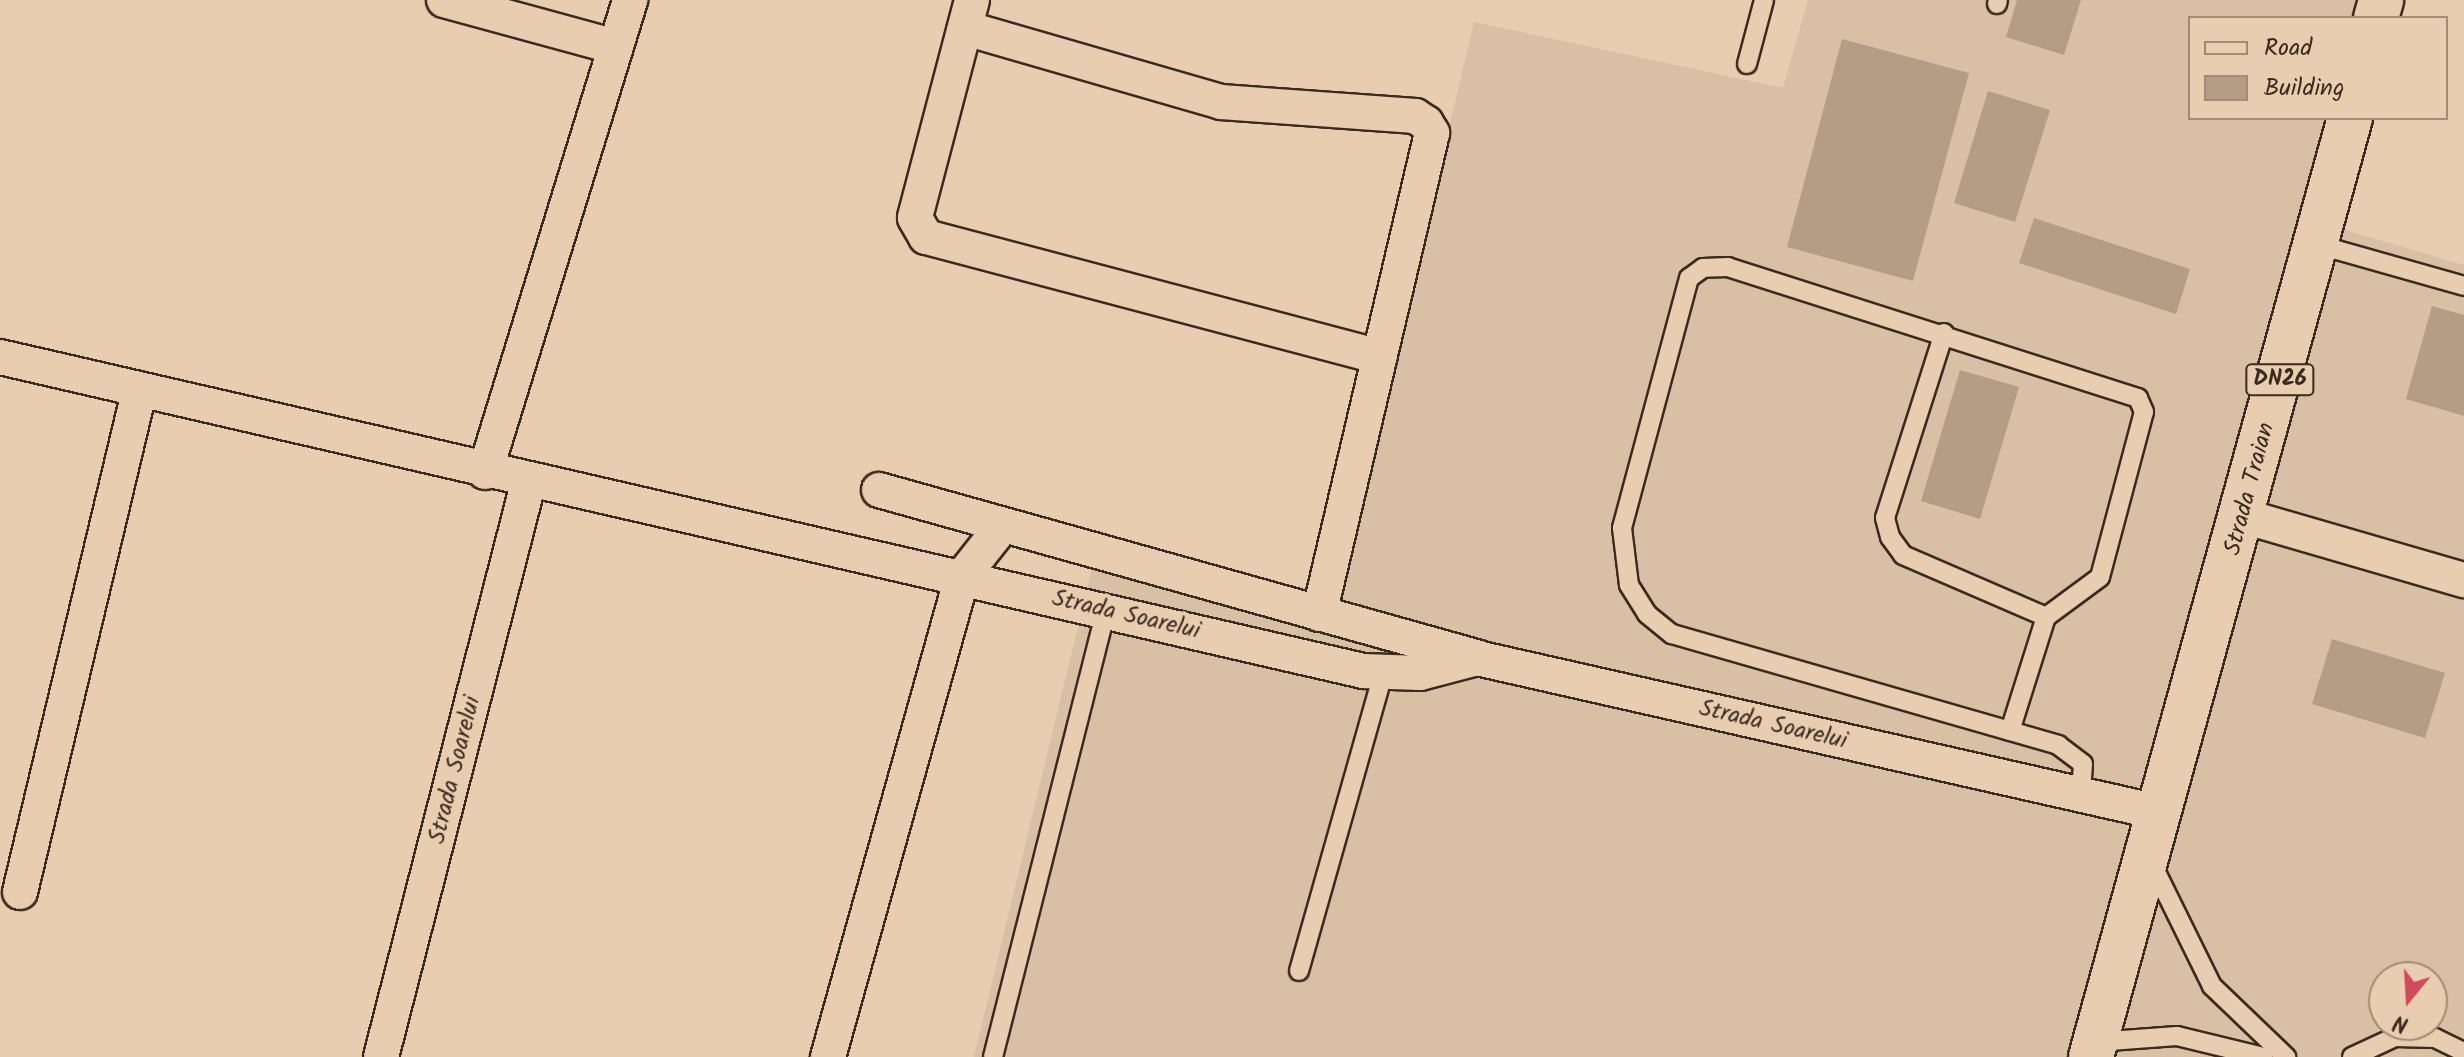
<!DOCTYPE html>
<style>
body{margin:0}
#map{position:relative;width:2464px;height:1057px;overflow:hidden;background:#e9cdb0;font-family:Kalam,sans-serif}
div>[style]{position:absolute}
.built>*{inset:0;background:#d9bfa3}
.building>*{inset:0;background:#b59d85}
.roads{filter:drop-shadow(2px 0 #3b2a1e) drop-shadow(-2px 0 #3b2a1e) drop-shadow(0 2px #3b2a1e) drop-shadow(0 -2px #3b2a1e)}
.service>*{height:18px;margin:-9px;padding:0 9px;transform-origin:9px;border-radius:9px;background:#e9cdb0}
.minor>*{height:34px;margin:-17px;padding:0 17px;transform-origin:17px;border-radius:17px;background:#e9cdb0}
.primary>*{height:44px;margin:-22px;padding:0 22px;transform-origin:22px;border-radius:22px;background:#e9cdb0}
span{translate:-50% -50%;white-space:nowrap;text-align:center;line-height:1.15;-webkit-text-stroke:8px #e9cdb0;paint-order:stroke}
.shield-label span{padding:2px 6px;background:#e9cdb0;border:2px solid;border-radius:6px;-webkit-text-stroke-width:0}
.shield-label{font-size:22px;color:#3b2a1e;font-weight:700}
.street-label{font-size:24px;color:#3b2a1e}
.legend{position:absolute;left:2188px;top:16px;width:260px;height:104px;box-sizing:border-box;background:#e9cdb0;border:2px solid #a38c76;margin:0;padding:10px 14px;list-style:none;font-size:24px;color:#3b2a1e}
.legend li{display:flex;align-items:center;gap:16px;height:40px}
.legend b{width:40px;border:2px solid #a38c76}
.north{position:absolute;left:2368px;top:961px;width:80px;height:80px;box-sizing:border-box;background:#e9cdb0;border:2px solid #a38c76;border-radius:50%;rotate:198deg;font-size:22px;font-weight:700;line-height:32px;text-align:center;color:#3b2a1e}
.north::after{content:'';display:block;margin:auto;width:28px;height:36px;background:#d1495b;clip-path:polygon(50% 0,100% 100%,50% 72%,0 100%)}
</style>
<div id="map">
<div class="built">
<div style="clip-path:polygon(evenodd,1808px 0,2360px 0,2355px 18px,2190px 18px,2190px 118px,2328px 118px,2301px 217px,2464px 265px,2464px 1057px,974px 1057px,1095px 556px,1335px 609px,1474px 22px,1783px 88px,1808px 0,2384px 977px,2432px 977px,2432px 1025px,2384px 1025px,2384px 977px)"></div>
</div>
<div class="building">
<div style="clip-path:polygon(2017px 0,2081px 0,2064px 55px,2006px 37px)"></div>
<div style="clip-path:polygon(1842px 39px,1969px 73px,1913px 281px,1787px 247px)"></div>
<div style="clip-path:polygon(1988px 91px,2050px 110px,2015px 222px,1954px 203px)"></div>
<div style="clip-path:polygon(2034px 218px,2190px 269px,2176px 314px,2019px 263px)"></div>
<div style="clip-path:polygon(2432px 306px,2464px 315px,2464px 416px,2406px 399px)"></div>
<div style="clip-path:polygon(1960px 370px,2019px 387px,1980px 519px,1921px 501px)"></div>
<div style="clip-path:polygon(2332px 639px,2445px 673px,2425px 738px,2312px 704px)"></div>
</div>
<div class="roads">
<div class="service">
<div style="left:1997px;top:4px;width:4px;rotate:-76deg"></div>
<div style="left:1747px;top:64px;width:66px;rotate:-75.1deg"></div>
<div style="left:2316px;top:244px;width:154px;rotate:15.8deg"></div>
<div style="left:1944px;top:333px;width:194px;rotate:107.7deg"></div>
<div style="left:1885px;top:518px;width:20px;rotate:75deg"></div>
<div style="left:1890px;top:537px;width:22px;rotate:54deg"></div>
<div style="left:1903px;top:555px;width:156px;rotate:23.4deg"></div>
<div style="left:2010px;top:731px;width:120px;rotate:-72.5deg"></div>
<div style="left:2046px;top:617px;width:67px;rotate:-36.5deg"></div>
<div style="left:2100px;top:577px;width:171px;rotate:-75.1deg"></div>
<div style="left:2144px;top:412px;width:15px;rotate:-113deg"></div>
<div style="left:2138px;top:398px;width:430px;rotate:-162.3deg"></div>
<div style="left:1728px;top:267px;width:25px;rotate:178deg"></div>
<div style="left:1703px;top:268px;width:17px;rotate:144deg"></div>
<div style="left:1689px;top:278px;width:259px;rotate:105deg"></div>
<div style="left:1622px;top:528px;width:57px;rotate:83deg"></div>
<div style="left:1629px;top:585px;width:34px;rotate:58deg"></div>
<div style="left:1647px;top:614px;width:32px;rotate:39deg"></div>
<div style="left:1672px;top:634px;width:402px;rotate:16deg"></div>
<div style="left:2058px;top:745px;width:31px;rotate:37deg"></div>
<div style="left:2083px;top:764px;width:31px;rotate:94deg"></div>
<div style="left:2151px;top:862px;width:138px;rotate:63.8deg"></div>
<div style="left:2212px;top:986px;width:103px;rotate:43.8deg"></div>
<div style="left:1299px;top:971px;width:309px;rotate:-74.2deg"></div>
<div style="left:2096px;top:1042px;width:81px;rotate:-4.2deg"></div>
<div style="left:2177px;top:1036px;width:89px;rotate:13.6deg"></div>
<div style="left:993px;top:1057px;width:460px;rotate:-75.8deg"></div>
<div style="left:2352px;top:1057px;width:47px;rotate:-24.9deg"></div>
<div style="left:2395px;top:1037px;width:40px;rotate:1.4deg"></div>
<div style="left:2435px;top:1038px;width:32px;rotate:26deg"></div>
</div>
<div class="minor">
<div style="left:444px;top:0;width:178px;rotate:15.3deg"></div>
<div style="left:972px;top:0;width:225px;rotate:104.7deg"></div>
<div style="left:915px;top:218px;width:22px;rotate:60deg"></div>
<div style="left:926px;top:237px;width:469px;rotate:14.8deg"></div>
<div style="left:965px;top:28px;width:266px;rotate:16.1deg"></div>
<div style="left:1221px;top:102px;width:195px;rotate:4.1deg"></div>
<div style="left:1415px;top:116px;width:13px;rotate:32deg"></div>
<div style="left:1426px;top:123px;width:12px;rotate:59deg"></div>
<div style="left:1432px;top:133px;width:494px;rotate:103.2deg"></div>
<div style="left:0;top:357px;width:1399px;rotate:12.97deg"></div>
<div style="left:1363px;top:671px;width:57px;rotate:2deg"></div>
<div style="left:1420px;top:673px;width:59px;rotate:-14.7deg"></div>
<div style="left:1477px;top:658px;width:702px;rotate:12.75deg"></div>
<div style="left:485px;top:472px;width:494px;rotate:-72.9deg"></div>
<div style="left:879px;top:490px;width:620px;rotate:15.63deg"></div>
<div style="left:2243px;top:516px;width:230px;rotate:16.2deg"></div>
<div style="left:20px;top:892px;width:514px;rotate:-76.61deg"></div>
<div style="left:381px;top:1057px;width:592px;rotate:-75.61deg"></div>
<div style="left:828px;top:1057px;width:498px;rotate:-74.4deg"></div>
<div style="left:962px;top:577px;width:66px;rotate:-51.7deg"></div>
</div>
<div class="primary">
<div style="left:2376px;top:18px;width:19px;rotate:-74deg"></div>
<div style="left:2091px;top:1057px;width:974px;rotate:-74.58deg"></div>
</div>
</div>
<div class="shield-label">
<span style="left:2280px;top:380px">DN26</span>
</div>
<div class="street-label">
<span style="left:2250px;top:489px;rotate:-75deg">Strada Traian</span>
<span style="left:1126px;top:615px;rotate:13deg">Strada Soarelui</span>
<span style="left:1773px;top:725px;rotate:13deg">Strada Soarelui</span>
<span style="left:455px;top:770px;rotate:-76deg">Strada Soarelui</span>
</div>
<ul class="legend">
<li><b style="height:10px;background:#e9cdb0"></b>Road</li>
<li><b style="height:22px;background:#b59d85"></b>Building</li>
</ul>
<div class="north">N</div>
</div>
